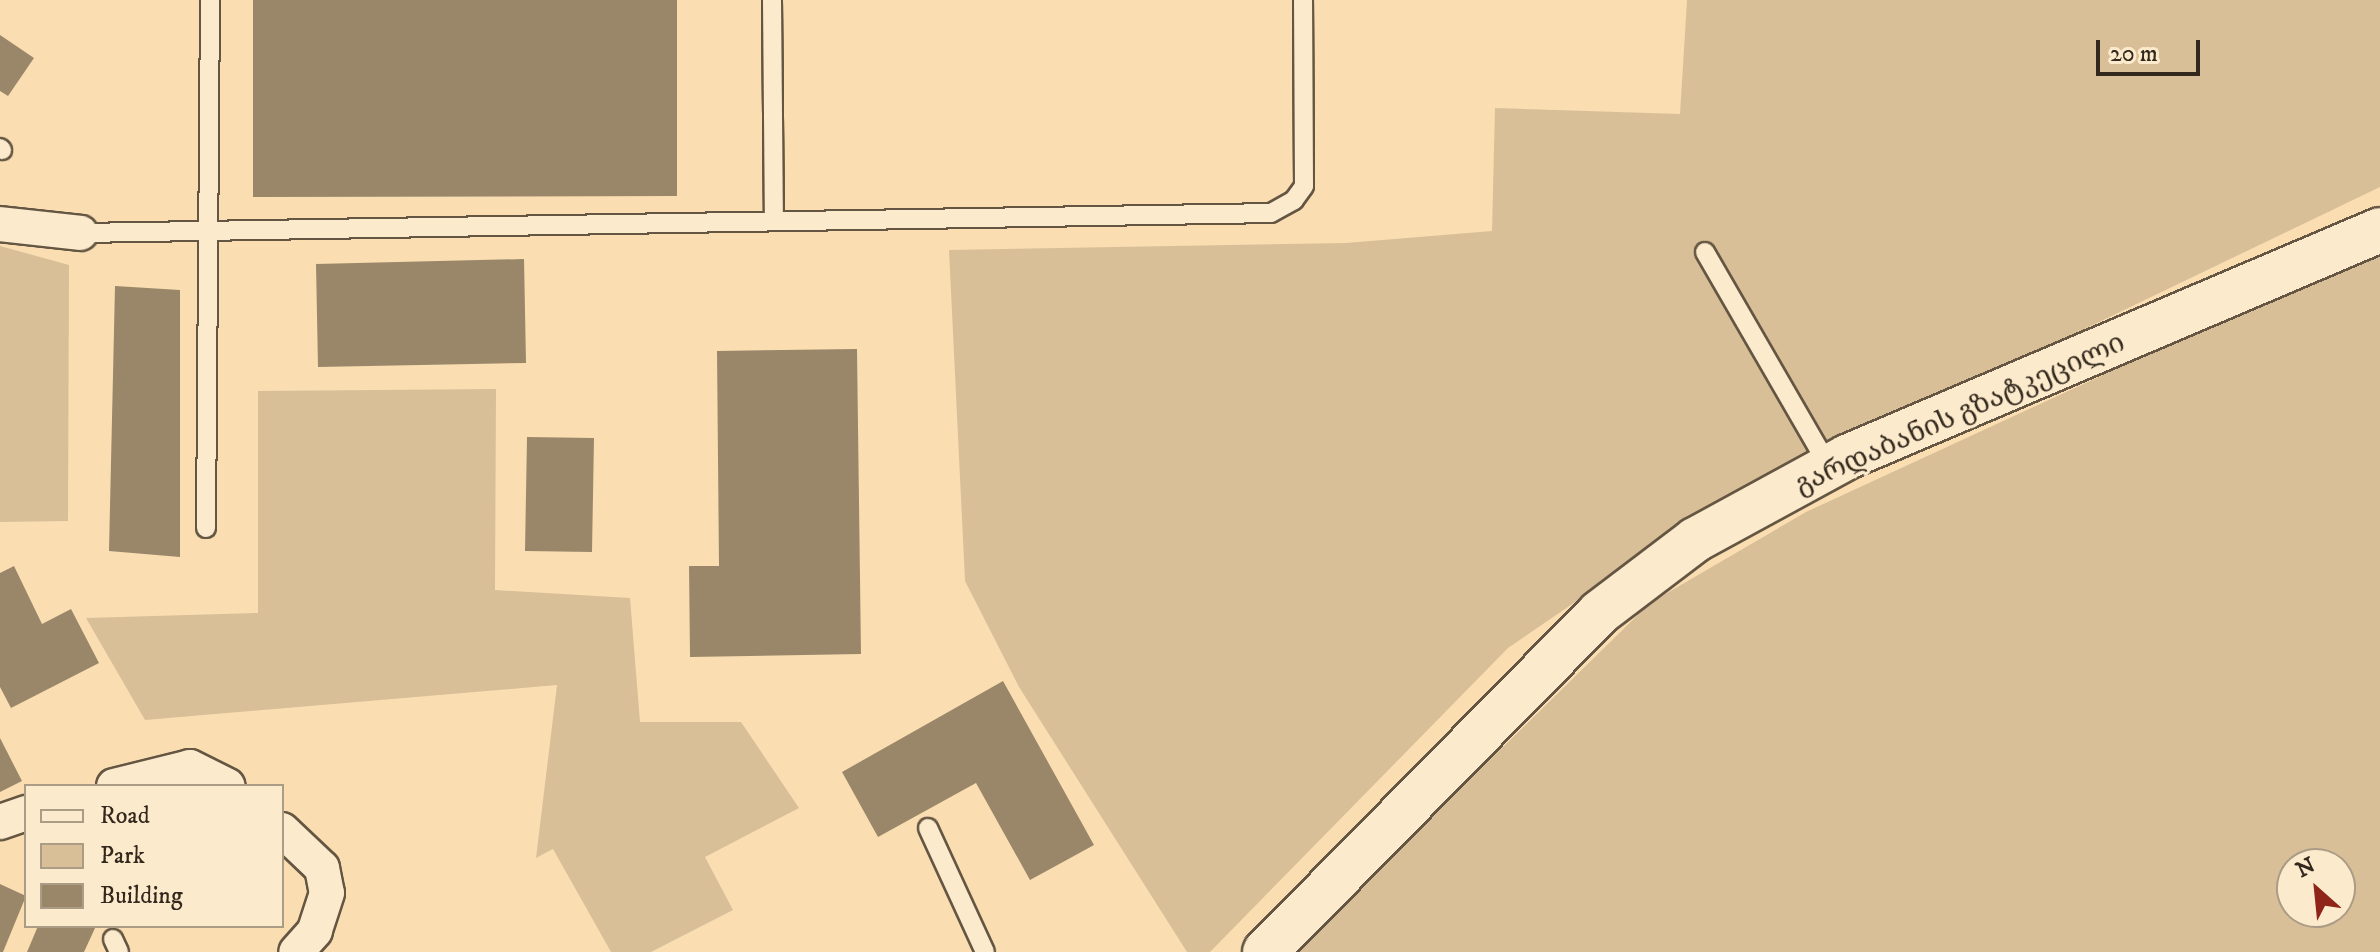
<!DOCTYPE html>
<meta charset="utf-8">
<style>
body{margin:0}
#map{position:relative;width:2380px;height:952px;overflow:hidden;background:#fadeb1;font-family:"IM FELL DW Pica","Noto Serif Georgian",serif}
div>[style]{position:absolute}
.green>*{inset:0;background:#d8bf98}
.building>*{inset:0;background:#9a876a}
.roads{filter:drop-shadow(2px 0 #645642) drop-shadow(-2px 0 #645642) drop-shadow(0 2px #645642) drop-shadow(0 -2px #645642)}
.service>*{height:18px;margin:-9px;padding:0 9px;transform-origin:9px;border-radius:9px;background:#fceacc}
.minor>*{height:34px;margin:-17px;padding:0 17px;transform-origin:17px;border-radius:17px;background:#fceacc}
.secondary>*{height:44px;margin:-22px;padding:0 22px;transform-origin:22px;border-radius:22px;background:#fceacc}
span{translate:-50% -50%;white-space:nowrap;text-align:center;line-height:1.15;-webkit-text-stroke:6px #fceacc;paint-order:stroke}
.street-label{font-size:28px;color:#32281d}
.legend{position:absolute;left:24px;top:784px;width:260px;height:144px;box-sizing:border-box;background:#fceacc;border:2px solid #ab9c86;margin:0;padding:10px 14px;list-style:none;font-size:24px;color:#32281d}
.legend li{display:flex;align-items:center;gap:16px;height:40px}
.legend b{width:40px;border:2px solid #ab9c86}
.north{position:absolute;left:2276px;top:848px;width:80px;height:80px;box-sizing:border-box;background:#fceacc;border:2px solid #ab9c86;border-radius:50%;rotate:333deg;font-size:22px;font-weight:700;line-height:32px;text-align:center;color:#32281d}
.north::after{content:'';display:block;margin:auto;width:28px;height:36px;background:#8f2418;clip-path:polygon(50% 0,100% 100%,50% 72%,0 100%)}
.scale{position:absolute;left:2096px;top:40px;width:104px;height:36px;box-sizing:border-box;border:4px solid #32281d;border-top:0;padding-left:10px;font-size:24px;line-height:28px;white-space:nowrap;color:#32281d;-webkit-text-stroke:6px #fceacc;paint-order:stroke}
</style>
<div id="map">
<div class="green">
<div style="clip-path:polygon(1687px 0,2380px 0,2380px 187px,1714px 507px,1508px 648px,1210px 952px,1187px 952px,1019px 687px,965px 581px,949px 250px,1346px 243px,1492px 231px,1495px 108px,1680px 114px)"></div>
<div style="clip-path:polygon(0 246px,69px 265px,68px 521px,0 522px)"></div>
<div style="clip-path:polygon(evenodd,2380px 247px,2380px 952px,1294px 952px,1650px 603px,1806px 512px,2380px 247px,2292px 864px,2340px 864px,2340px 912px,2292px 912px,2292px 864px)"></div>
<div style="clip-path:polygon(496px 389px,495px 590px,630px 598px,640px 722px,741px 722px,799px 808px,705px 857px,733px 910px,651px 952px,611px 952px,553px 849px,536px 858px,557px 685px,145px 720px,86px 618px,258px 613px,258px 391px)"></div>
</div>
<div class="building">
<div style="clip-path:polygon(253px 0,677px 0,677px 196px,253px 197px)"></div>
<div style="clip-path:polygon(0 35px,34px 58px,8px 96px,0 91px)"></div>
<div style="clip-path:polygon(524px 259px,526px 363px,318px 367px,316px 264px)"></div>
<div style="clip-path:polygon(115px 286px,180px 290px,180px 557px,109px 551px)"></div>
<div style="clip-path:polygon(857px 349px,861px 654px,690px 657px,689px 566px,719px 566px,717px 351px)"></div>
<div style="clip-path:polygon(527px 437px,594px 438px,592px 552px,525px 551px)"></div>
<div style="clip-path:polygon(14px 566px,42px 624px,71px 609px,99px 663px,11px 708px,0 687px,0 573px)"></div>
<div style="clip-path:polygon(1003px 681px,1094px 845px,1030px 880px,976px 783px,878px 837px,842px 772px)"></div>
<div style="clip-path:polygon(0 738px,22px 781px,0 792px)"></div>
<div style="clip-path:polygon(0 884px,26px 896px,3px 952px,0 952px)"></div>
<div style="clip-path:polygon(38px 926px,96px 926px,84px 952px,27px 952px)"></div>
</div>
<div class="roads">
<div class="service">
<div style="left:772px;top:0;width:221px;rotate:89.5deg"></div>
<div style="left:0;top:148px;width:3px;rotate:45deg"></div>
<div style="left:81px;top:233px;width:1190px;rotate:-0.96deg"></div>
<div style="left:1271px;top:213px;width:26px;rotate:-29deg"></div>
<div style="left:1294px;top:200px;width:17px;rotate:-54deg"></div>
<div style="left:1304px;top:186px;width:186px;rotate:-90.3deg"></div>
<div style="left:1705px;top:252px;width:248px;rotate:60deg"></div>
<div style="left:206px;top:528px;width:528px;rotate:-89.57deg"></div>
<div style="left:928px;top:828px;width:136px;rotate:65.3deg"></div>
<div style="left:113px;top:939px;width:14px;rotate:65deg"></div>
</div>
<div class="minor">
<div style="left:0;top:224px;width:81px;rotate:6.3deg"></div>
<div style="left:114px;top:786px;width:78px;rotate:-14deg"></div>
<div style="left:190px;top:767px;width:42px;rotate:26.6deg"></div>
<div style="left:0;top:822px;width:28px;rotate:-19deg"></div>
<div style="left:282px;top:830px;width:55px;rotate:43.5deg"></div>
<div style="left:322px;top:868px;width:25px;rotate:79deg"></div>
<div style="left:327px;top:893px;width:40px;rotate:108deg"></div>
<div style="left:315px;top:931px;width:28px;rotate:132deg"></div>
</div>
<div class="secondary">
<div style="left:1265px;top:952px;width:476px;rotate:-45.4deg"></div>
<div style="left:1599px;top:613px;width:121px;rotate:-37.2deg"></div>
<div style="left:1695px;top:540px;width:173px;rotate:-28.6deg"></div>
<div style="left:1847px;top:457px;width:579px;rotate:-23.07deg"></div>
</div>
</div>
<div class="street-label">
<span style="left:1960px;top:414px;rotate:-24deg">გარდაბანის გზატკეცილი</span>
</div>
<ul class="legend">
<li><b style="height:10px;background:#fceacc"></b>Road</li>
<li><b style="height:22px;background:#d8bf98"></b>Park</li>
<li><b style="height:22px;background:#9a876a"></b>Building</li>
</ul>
<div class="north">N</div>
<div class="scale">20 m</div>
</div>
